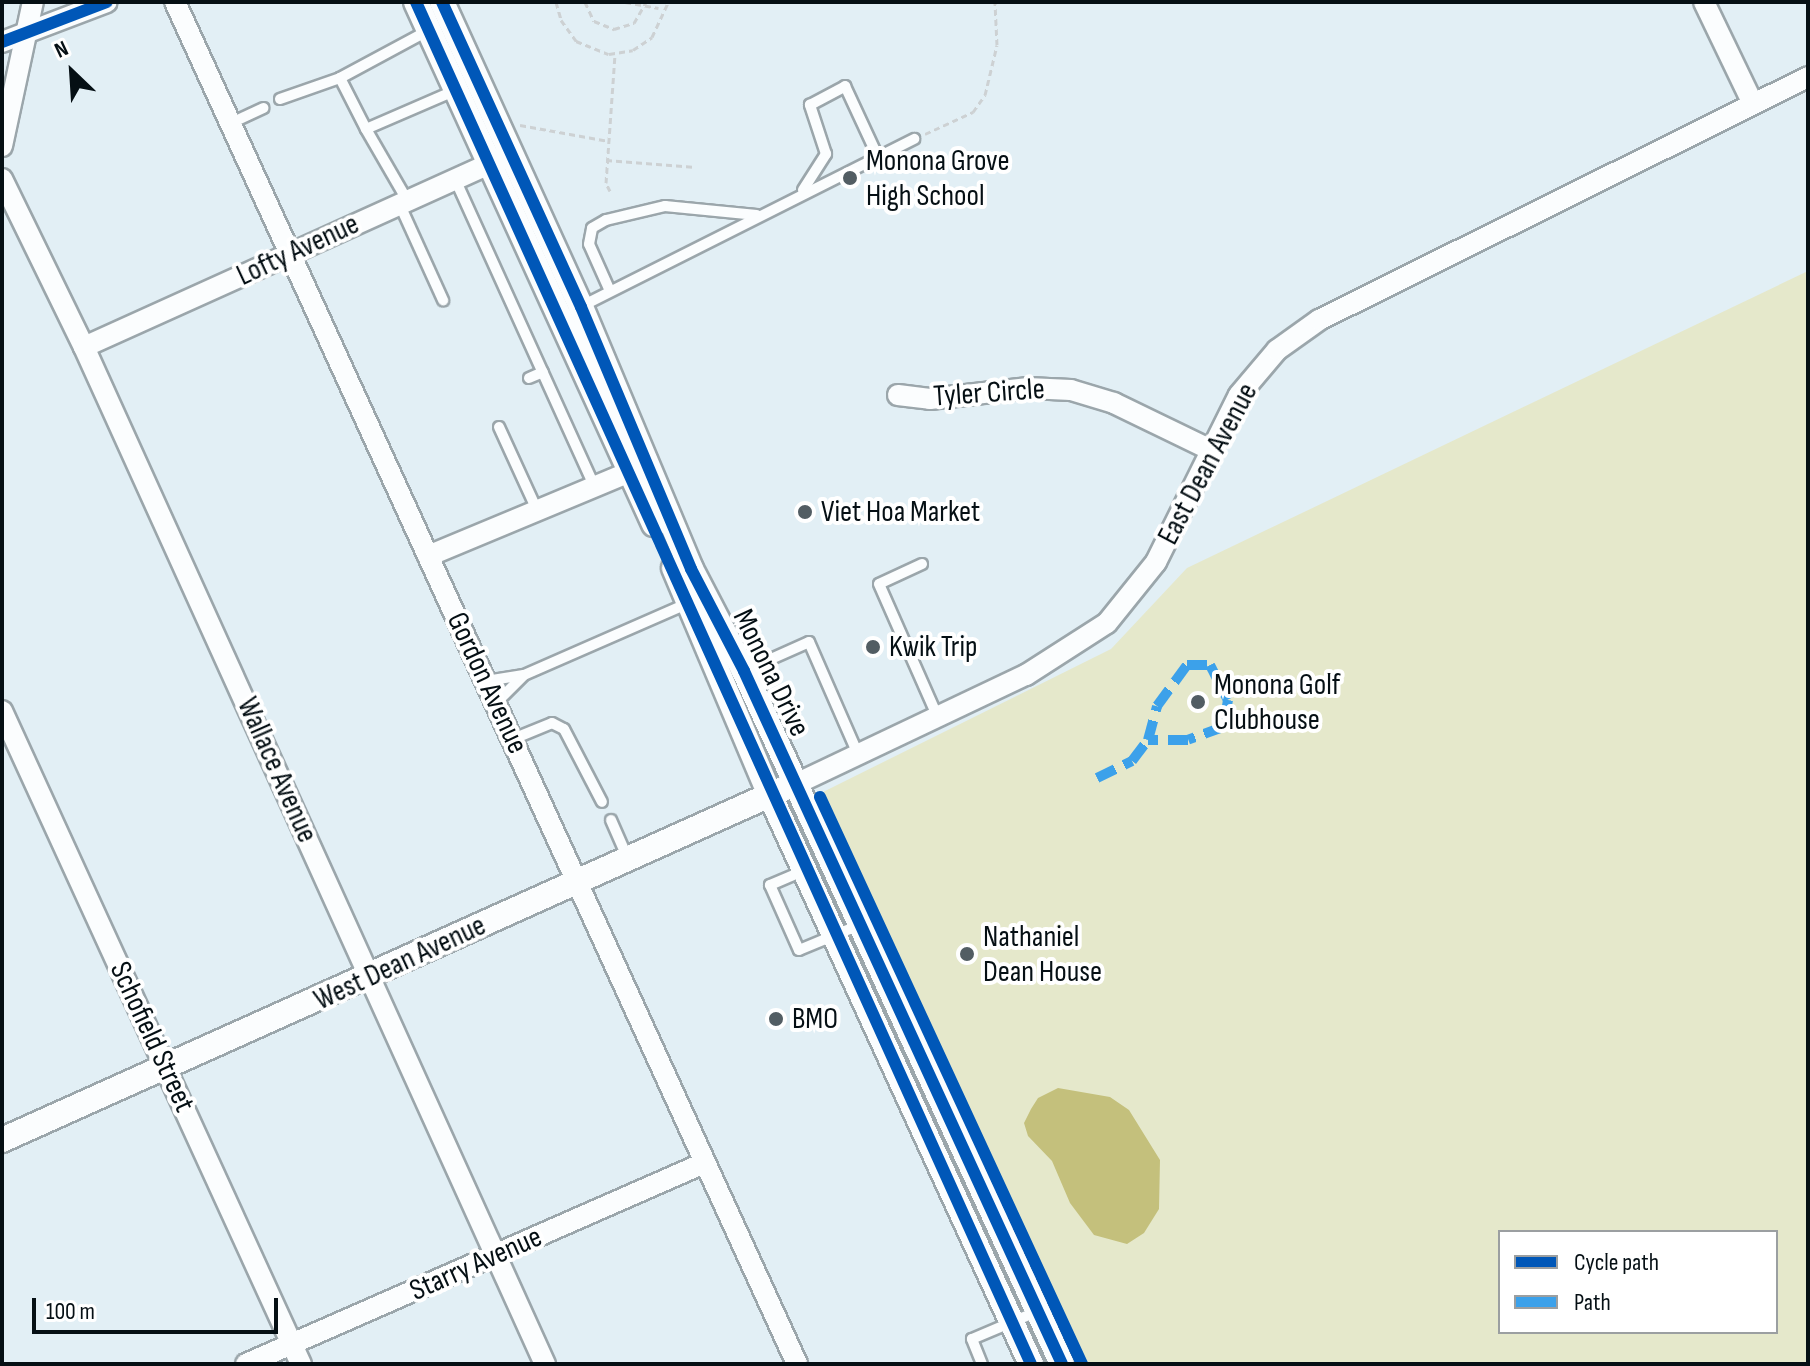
<!DOCTYPE html>
<style>
body{margin:0}
#map{position:relative;width:1810px;height:1366px;overflow:hidden;background:#e2eff5;font-family:"Sofia Sans Condensed",sans-serif}
div>[style]{position:absolute}
.green>*{inset:0;background:#e5e8cb}
.water>*{inset:0;background:#c4c07c}
.path>*{height:3px;margin-top:-1.5px;transform-origin:0;background:repeating-linear-gradient(90deg,#cdd1d3 0 6px,transparent 0 10px)}
.roads{filter:drop-shadow(2px 0 #9ba6ab) drop-shadow(-2px 0 #9ba6ab) drop-shadow(0 2px #9ba6ab) drop-shadow(0 -2px #9ba6ab)}
.service>*{height:10px;margin:-5px;padding:0 5px;transform-origin:5px;border-radius:5px;background:#fbfdfe}
.minor>*{height:20px;margin:-10px;padding:0 10px;transform-origin:10px;border-radius:10px;background:#fbfdfe}
.tertiary>*{height:24px;margin:-12px;padding:0 12px;transform-origin:12px;border-radius:12px;background:#fbfdfe}
.quiet>*{height:10px;margin-top:-5px;transform-origin:0;background:repeating-linear-gradient(90deg,#3ca1ea 0 20px,transparent 0 30px)}
.cycleway>*{height:12px;margin:-6px;padding:0 6px;transform-origin:6px;border-radius:6px;background:#0057b8}
.dots>*{width:22px;height:22px;translate:-50% -50%;box-sizing:border-box;border:4px solid #fff;border-radius:50%}
span{translate:-50% -50%;white-space:nowrap;text-align:center;line-height:1.15;-webkit-text-stroke:8px #fff;paint-order:stroke}
.poi-label{font-size:30px;color:#050f14}
.left{translate:0 -50%;text-align:left}
.street-label{font-size:30px;color:#050f14}
.frame{position:absolute;inset:0;border:4px solid #050f14;pointer-events:none}
.legend{position:absolute;left:1498px;top:1230px;width:280px;height:104px;box-sizing:border-box;background:#fff;border:2px solid #9b9fa1;margin:0;padding:10px 14px;list-style:none;font-size:24px;color:#050f14}
.legend li{display:flex;align-items:center;gap:16px;height:40px}
.legend b{width:40px;border:2px solid #9b9fa1}
.north{position:absolute;left:32px;top:32px;width:80px;height:80px;-webkit-text-stroke:6px #fff;paint-order:stroke;rotate:335deg;font-size:22px;font-weight:700;line-height:32px;text-align:center;color:#050f14}
.north::after{content:'';display:block;margin:auto;width:28px;height:36px;background:#050f14;clip-path:polygon(50% 0,100% 100%,50% 72%,0 100%)}
.scale{position:absolute;left:32px;top:1298px;width:246px;height:36px;box-sizing:border-box;border:4px solid #050f14;border-top:0;padding-left:10px;font-size:24px;line-height:28px;white-space:nowrap;color:#050f14;-webkit-text-stroke:6px #fff;paint-order:stroke}
</style>
<div id="map">
<div class="green">
<div style="clip-path:polygon(evenodd,1808px 271px,1808px 1364px,1086px 1364px,821px 793px,1111px 649px,1187px 568px,1808px 271px,1500px 1232px,1776px 1232px,1776px 1332px,1500px 1332px,1500px 1232px)"></div>
</div>
<div class="water">
<div style="clip-path:polygon(1058px 1088px,1110px 1097px,1129px 1110px,1160px 1160px,1159px 1209px,1144px 1233px,1127px 1244px,1094px 1235px,1070px 1203px,1052px 1161px,1028px 1136px,1024px 1123px,1031px 1109px,1038px 1098px)"></div>
</div>
<div class="path">
<div style="left:556px;top:2px;width:19px;rotate:74deg"></div>
<div style="left:561px;top:20px;width:26px;rotate:54deg"></div>
<div style="left:576px;top:41px;width:35px;rotate:22deg"></div>
<div style="left:609px;top:54px;width:24px;rotate:-9deg"></div>
<div style="left:633px;top:50px;width:23px;rotate:-34deg"></div>
<div style="left:652px;top:37px;width:38px;rotate:-65deg"></div>
<div style="left:585px;top:2px;width:21px;rotate:65deg"></div>
<div style="left:594px;top:21px;width:22px;rotate:22deg"></div>
<div style="left:614px;top:29px;width:21px;rotate:-17deg"></div>
<div style="left:634px;top:23px;width:24px;rotate:-60deg"></div>
<div style="left:625px;top:2px;width:34px;rotate:10deg"></div>
<div style="left:520px;top:125px;width:90px;rotate:10.2deg"></div>
<div style="left:925px;top:134px;width:53px;rotate:-24.6deg"></div>
<div style="left:973px;top:112px;width:21px;rotate:-55deg"></div>
<div style="left:985px;top:95px;width:51px;rotate:-76.5deg"></div>
<div style="left:997px;top:45px;width:43px;rotate:-92.7deg"></div>
<div style="left:606px;top:160px;width:90px;rotate:4.4deg"></div>
<div style="left:610px;top:191px;width:9px;rotate:-117deg"></div>
<div style="left:606px;top:183px;width:129px;rotate:-86deg"></div>
</div>
<div class="roads">
<div class="service">
<div style="left:340px;top:78px;width:57px;rotate:63deg"></div>
<div style="left:366px;top:129px;width:98px;rotate:-23.4deg"></div>
<div style="left:280px;top:99px;width:64px;rotate:-19.3deg"></div>
<div style="left:340px;top:78px;width:101px;rotate:-28.3deg"></div>
<div style="left:229px;top:124px;width:38px;rotate:-25deg"></div>
<div style="left:366px;top:129px;width:82px;rotate:60deg"></div>
<div style="left:455px;top:179px;width:338px;rotate:65.6deg"></div>
<div style="left:803px;top:190px;width:43px;rotate:-57.4deg"></div>
<div style="left:826px;top:154px;width:52px;rotate:-108.1deg"></div>
<div style="left:810px;top:105px;width:40px;rotate:-28deg"></div>
<div style="left:845px;top:86px;width:78px;rotate:65.1deg"></div>
<div style="left:399px;top:203px;width:107px;rotate:65.6deg"></div>
<div style="left:610px;top:291px;width:51px;rotate:-114.1deg"></div>
<div style="left:589px;top:244px;width:16px;rotate:-79deg"></div>
<div style="left:592px;top:228px;width:16px;rotate:-30deg"></div>
<div style="left:606px;top:220px;width:61px;rotate:-13.3deg"></div>
<div style="left:665px;top:206px;width:92px;rotate:5.6deg"></div>
<div style="left:582px;top:306px;width:372px;rotate:-26.7deg"></div>
<div style="left:529px;top:378px;width:15px;rotate:-23deg"></div>
<div style="left:499px;top:427px;width:94px;rotate:65.4deg"></div>
<div style="left:922px;top:564px;width:47px;rotate:155.1deg"></div>
<div style="left:879px;top:584px;width:146px;rotate:66.2deg"></div>
<div style="left:744px;top:671px;width:71px;rotate:-24deg"></div>
<div style="left:809px;top:642px;width:122px;rotate:66.4deg"></div>
<div style="left:486px;top:681px;width:38px;rotate:-9deg"></div>
<div style="left:524px;top:675px;width:180px;rotate:-23.6deg"></div>
<div style="left:496px;top:703px;width:38px;rotate:-45deg"></div>
<div style="left:513px;top:739px;width:42px;rotate:-22.3deg"></div>
<div style="left:552px;top:723px;width:13px;rotate:27deg"></div>
<div style="left:564px;top:729px;width:82px;rotate:62.5deg"></div>
<div style="left:611px;top:820px;width:43px;rotate:66.4deg"></div>
<div style="left:803px;top:871px;width:36px;rotate:157deg"></div>
<div style="left:770px;top:885px;width:71px;rotate:66deg"></div>
<div style="left:799px;top:950px;width:65px;rotate:-22.6deg"></div>
<div style="left:982px;top:1364px;width:27px;rotate:-112deg"></div>
<div style="left:972px;top:1339px;width:69px;rotate:-22.9deg"></div>
</div>
<div class="minor">
<div style="left:175px;top:2px;width:1497px;rotate:65.45deg"></div>
<div style="left:1704px;top:2px;width:113px;rotate:64.3deg"></div>
<div style="left:2px;top:42px;width:112px;rotate:-20.9deg"></div>
<div style="left:2px;top:146px;width:147px;rotate:-77.9deg"></div>
<div style="left:2px;top:179px;width:187px;rotate:64deg"></div>
<div style="left:84px;top:347px;width:1117px;rotate:65.62deg"></div>
<div style="left:84px;top:347px;width:461px;rotate:-24.3deg"></div>
<div style="left:898px;top:395px;width:32px;rotate:7deg"></div>
<div style="left:930px;top:399px;width:99px;rotate:-6.4deg"></div>
<div style="left:1028px;top:388px;width:43px;rotate:2.7deg"></div>
<div style="left:1071px;top:390px;width:45px;rotate:16.8deg"></div>
<div style="left:1114px;top:403px;width:108px;rotate:25.9deg"></div>
<div style="left:428px;top:556px;width:232px;rotate:-22.6deg"></div>
<div style="left:2px;top:711px;width:718px;rotate:65.4deg"></div>
<div style="left:796px;top:784px;width:255px;rotate:-25.4deg"></div>
<div style="left:1026px;top:675px;width:96px;rotate:-32.7deg"></div>
<div style="left:1107px;top:623px;width:78px;rotate:-51.2deg"></div>
<div style="left:1156px;top:562px;width:186px;rotate:-63.6deg"></div>
<div style="left:1239px;top:395px;width:59px;rotate:-49.8deg"></div>
<div style="left:1277px;top:350px;width:52px;rotate:-35.5deg"></div>
<div style="left:1319px;top:320px;width:546px;rotate:-26.42deg"></div>
<div style="left:246px;top:1364px;width:500px;rotate:-23.69deg"></div>
</div>
<div class="tertiary">
<div style="left:416px;top:2px;width:574px;rotate:65.49deg"></div>
<div style="left:442px;top:2px;width:335px;rotate:65.5deg"></div>
<div style="left:581px;top:307px;width:284px;rotate:67.2deg"></div>
<div style="left:691px;top:569px;width:115px;rotate:62.5deg"></div>
<div style="left:744px;top:671px;width:762px;rotate:65.35deg"></div>
<div style="left:674px;top:568px;width:246px;rotate:67.1deg"></div>
<div style="left:770px;top:795px;width:626px;rotate:65.36deg"></div>
<div style="left:2px;top:1140px;width:856px;rotate:-24.2deg"></div>
</div>
</div>
<div class="quiet">
<div style="left:1097px;top:778px;width:39px;rotate:-26deg"></div>
<div style="left:1132px;top:761px;width:26px;rotate:-53deg"></div>
<div style="left:1148px;top:740px;width:35px;rotate:-75deg"></div>
<div style="left:1157px;top:706px;width:51px;rotate:-53.8deg"></div>
<div style="left:1187px;top:665px;width:23px"></div>
<div style="left:1210px;top:665px;width:39px;rotate:63deg"></div>
<div style="left:1228px;top:700px;width:27px;rotate:100deg"></div>
<div style="left:1223px;top:727px;width:37px;rotate:160deg"></div>
<div style="left:1188px;top:740px;width:40px;rotate:180deg"></div>
</div>
<div class="cycleway">
<div style="left:416px;top:2px;width:1494px;rotate:65.7deg"></div>
<div style="left:442px;top:2px;width:335px;rotate:65.5deg"></div>
<div style="left:581px;top:307px;width:284px;rotate:67.2deg"></div>
<div style="left:691px;top:569px;width:115px;rotate:62.5deg"></div>
<div style="left:744px;top:671px;width:762px;rotate:65.35deg"></div>
<div style="left:2px;top:42px;width:112px;rotate:-20.9deg"></div>
<div style="left:820px;top:797px;width:625px;rotate:65.2deg"></div>
</div>
<div class="dots">
<div style="left:850px;top:178px;background:#525d63"></div>
<div style="left:805px;top:512px;background:#525d63"></div>
<div style="left:873px;top:647px;background:#525d63"></div>
<div style="left:1198px;top:702px;background:#525d63"></div>
<div style="left:967px;top:954px;background:#525d63"></div>
<div style="left:776px;top:1019px;background:#525d63"></div>
</div>
<div class="poi-label">
<span class="left" style="left:866px;top:178px">Monona Grove<br>High School</span>
<span class="left" style="left:821px;top:512px">Viet Hoa Market</span>
<span class="left" style="left:889px;top:647px">Kwik Trip</span>
<span class="left" style="left:1214px;top:702px">Monona Golf<br>Clubhouse</span>
<span class="left" style="left:983px;top:954px">Nathaniel<br>Dean House</span>
<span class="left" style="left:792px;top:1019px">BMO</span>
</div>
<div class="street-label">
<span style="left:298px;top:250px;rotate:-25deg">Lofty Avenue</span>
<span style="left:989px;top:393px;rotate:-4deg">Tyler Circle</span>
<span style="left:1208px;top:464px;rotate:-62deg">East Dean Avenue</span>
<span style="left:771px;top:673px;rotate:64deg">Monona Drive</span>
<span style="left:487px;top:683px;rotate:65deg">Gordon Avenue</span>
<span style="left:277px;top:770px;rotate:66deg">Wallace Avenue</span>
<span style="left:400px;top:963px;rotate:-25deg">West Dean Avenue</span>
<span style="left:152px;top:1037px;rotate:65deg">Schofield Street</span>
<span style="left:476px;top:1264px;rotate:-24deg">Starry Avenue</span>
</div>
<div class="frame"></div>
<ul class="legend">
<li><b style="height:10px;background:#0057b8"></b>Cycle path</li>
<li><b style="height:10px;background:#3ca1ea"></b>Path</li>
</ul>
<div class="north">N</div>
<div class="scale">100 m</div>
</div>
